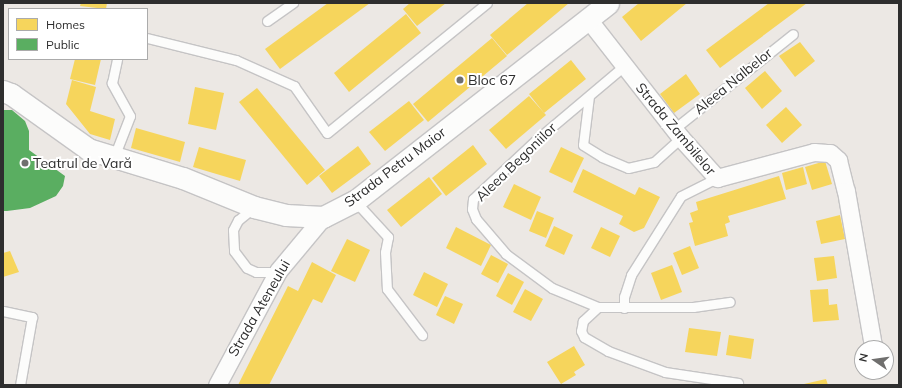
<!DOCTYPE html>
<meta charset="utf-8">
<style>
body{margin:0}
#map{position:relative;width:902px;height:388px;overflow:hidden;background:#ece8e4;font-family:Mulish,sans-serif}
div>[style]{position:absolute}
.homes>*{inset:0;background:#f6d55c}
.public>*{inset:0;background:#5aae61}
.roads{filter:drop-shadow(1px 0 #c5c4c5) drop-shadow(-1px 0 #c5c4c5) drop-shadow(0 1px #c5c4c5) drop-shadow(0 -1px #c5c4c5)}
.service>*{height:9px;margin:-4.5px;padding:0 4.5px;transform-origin:4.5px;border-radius:4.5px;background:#fcfcfb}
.minor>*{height:17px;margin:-8.5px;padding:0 8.5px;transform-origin:8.5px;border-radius:8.5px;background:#fcfcfb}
.tertiary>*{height:21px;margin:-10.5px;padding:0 10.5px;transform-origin:10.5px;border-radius:10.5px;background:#fcfcfb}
.dots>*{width:11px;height:11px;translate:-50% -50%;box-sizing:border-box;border:2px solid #fff;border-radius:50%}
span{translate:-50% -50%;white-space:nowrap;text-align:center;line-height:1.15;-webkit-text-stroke:4px #fff;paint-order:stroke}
.poi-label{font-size:14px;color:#2e2e2e}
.left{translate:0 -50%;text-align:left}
.street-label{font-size:14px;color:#2e2e2e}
.frame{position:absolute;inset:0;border:4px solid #2e2e2e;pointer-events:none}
.legend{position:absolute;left:8px;top:8px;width:140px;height:52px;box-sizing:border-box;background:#fff;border:1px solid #ababab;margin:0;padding:5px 7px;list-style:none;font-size:12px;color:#2e2e2e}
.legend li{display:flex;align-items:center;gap:8px;height:20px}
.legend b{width:20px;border:1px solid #ababab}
.north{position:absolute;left:854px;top:340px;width:40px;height:40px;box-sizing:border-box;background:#fff;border:1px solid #ababab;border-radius:50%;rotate:283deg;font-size:11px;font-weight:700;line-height:16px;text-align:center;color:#2e2e2e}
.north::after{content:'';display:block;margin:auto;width:14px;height:18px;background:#706f6e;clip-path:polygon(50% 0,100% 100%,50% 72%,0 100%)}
</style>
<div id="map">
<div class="homes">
<div style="clip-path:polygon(81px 3px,107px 3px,106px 9px,80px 6px)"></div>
<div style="clip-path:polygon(328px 3px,370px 3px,280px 69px,265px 49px)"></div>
<div style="clip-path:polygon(410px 3px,446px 3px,417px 26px,403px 9px)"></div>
<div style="clip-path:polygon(528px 3px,569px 3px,507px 55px,490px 35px)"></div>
<div style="clip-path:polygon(639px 3px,687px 3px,641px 41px,622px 17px)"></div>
<div style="clip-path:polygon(769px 3px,807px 3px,720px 68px,706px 50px)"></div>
<div style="clip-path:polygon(406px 14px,421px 33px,349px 92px,334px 73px)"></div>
<div style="clip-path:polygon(492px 38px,507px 56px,428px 122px,413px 104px)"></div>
<div style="clip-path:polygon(800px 42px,815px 61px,795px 77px,779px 56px)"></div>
<div style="clip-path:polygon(75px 59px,101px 59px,95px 85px,70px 79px)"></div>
<div style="clip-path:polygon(571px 60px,586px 79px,544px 113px,529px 94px)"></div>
<div style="clip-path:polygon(765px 71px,782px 91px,762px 109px,745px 88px)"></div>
<div style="clip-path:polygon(686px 74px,700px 94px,674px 113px,660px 94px)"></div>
<div style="clip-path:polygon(72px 80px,96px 87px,90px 111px,115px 119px,110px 140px,90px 134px,66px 104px)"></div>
<div style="clip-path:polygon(195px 87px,224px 93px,216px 130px,188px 124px)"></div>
<div style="clip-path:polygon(257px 88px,325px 170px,307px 185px,239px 102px)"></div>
<div style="clip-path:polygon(529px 96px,546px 115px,506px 149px,489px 130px)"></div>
<div style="clip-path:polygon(409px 101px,424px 120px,385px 151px,369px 132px)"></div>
<div style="clip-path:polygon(786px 107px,802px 125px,782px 143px,766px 125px)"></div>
<div style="clip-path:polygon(136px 128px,185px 142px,180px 162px,131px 148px)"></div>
<div style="clip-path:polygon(473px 145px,487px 164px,446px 196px,432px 178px)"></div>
<div style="clip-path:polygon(358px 146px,371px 164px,332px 193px,319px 176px)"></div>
<div style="clip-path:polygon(199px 147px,246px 160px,240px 181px,193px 167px)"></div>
<div style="clip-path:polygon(561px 147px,584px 158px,572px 183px,549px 172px)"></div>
<div style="clip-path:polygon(825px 161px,832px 184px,812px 190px,805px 167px)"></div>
<div style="clip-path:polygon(803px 167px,807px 184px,786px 190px,782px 173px)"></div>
<div style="clip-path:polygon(583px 169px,635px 195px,639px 187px,660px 197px,644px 228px,634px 232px,619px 224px,623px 216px,573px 192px)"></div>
<div style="clip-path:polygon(779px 176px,786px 199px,728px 216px,730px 222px,725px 224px,728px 236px,695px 246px,689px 223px,693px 222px,690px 213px,698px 210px,696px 202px)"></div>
<div style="clip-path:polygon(429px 177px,442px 194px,401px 227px,387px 210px)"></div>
<div style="clip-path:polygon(514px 184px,541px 197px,531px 220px,503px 207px)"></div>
<div style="clip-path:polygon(537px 211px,554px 218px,546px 238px,529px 231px)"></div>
<div style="clip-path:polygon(840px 215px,845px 239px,821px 244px,816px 221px)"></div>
<div style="clip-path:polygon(554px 226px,573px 235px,564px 255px,545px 246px)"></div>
<div style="clip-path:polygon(456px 227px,491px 245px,481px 266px,446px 248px)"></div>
<div style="clip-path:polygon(601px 227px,620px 236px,610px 257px,591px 248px)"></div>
<div style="clip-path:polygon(347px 239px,370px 250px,355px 282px,331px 271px)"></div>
<div style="clip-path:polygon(690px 246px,699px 268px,682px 275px,673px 253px)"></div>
<div style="clip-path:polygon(10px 251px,19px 272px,3px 277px,3px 253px)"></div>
<div style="clip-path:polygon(491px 255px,508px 264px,498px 283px,481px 274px)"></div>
<div style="clip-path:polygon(834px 256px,837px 278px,817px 281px,814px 258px)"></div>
<div style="clip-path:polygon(312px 262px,336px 275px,322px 303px,313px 299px,269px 385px,238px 385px,288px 286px,298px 291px)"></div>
<div style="clip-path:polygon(672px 265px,682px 292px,661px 300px,651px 273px)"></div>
<div style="clip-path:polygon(424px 272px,448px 284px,437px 307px,413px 295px)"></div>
<div style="clip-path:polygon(508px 273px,524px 282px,512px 305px,496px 296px)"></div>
<div style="clip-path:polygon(525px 289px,543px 299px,531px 321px,513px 312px)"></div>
<div style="clip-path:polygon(828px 289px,829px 305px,837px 304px,839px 320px,813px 322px,810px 290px)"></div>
<div style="clip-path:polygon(445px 296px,463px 304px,454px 324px,436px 315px)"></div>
<div style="clip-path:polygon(689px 328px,721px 332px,717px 356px,685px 352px)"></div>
<div style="clip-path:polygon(729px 335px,754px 339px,751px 359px,726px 355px)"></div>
<div style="clip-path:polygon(574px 346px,585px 365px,574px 372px,576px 375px,561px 384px,547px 362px)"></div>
<div style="clip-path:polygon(826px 379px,828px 385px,804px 385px,804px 384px)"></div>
</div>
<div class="public">
<div style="clip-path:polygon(3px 110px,12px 110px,25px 121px,29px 131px,29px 150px,65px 176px,63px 186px,56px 196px,30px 208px,7px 211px,3px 211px)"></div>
</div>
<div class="roads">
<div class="service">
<div style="left:267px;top:21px;width:32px;rotate:-35deg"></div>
<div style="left:147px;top:38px;width:92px;rotate:13.9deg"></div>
<div style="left:236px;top:60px;width:64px;rotate:24.1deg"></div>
<div style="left:294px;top:86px;width:57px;rotate:54.9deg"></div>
<div style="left:327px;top:133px;width:206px;rotate:-39.1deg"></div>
<div style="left:624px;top:66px;width:115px;rotate:139.9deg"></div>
<div style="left:536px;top:140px;width:86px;rotate:136.9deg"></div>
<div style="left:473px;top:199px;width:10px;rotate:96deg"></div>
<div style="left:472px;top:209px;width:11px;rotate:68deg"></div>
<div style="left:476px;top:219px;width:46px;rotate:49.4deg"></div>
<div style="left:506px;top:254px;width:57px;rotate:36.5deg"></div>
<div style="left:552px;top:288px;width:50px;rotate:22.4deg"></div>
<div style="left:598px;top:307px;width:95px"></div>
<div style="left:693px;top:307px;width:37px;rotate:-8deg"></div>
<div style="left:589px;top:96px;width:49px;rotate:97deg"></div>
<div style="left:583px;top:145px;width:22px;rotate:32deg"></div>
<div style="left:602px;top:157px;width:28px;rotate:23deg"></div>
<div style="left:628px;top:168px;width:27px;rotate:-13deg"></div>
<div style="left:654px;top:162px;width:36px;rotate:-42deg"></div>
<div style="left:674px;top:129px;width:152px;rotate:-38.6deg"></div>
<div style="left:114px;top:157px;width:44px;rotate:-68.7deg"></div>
<div style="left:130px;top:116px;width:38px;rotate:-119deg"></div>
<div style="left:112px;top:83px;width:25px;rotate:-78deg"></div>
<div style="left:355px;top:201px;width:49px;rotate:47.5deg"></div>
<div style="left:388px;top:237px;width:15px;rotate:101deg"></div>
<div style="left:385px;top:252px;width:37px;rotate:87deg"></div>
<div style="left:387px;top:289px;width:58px;rotate:52.7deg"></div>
<div style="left:253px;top:208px;width:19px;rotate:141deg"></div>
<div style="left:238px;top:220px;width:11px;rotate:117deg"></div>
<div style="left:233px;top:230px;width:21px;rotate:87deg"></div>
<div style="left:234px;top:251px;width:21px;rotate:53deg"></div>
<div style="left:247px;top:268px;width:10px;rotate:24deg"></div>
<div style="left:256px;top:272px;width:21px"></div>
<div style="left:598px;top:307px;width:21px;rotate:137deg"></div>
<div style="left:583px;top:321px;width:10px;rotate:101deg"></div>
<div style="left:581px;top:331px;width:7px;rotate:63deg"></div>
<div style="left:584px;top:337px;width:28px;rotate:30deg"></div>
<div style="left:608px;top:351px;width:61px;rotate:20.2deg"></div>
<div style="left:665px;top:372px;width:74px;rotate:8.6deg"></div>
<div style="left:624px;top:308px;width:11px;rotate:-90deg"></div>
<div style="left:624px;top:297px;width:23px;rotate:-72deg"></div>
<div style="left:631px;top:275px;width:93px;rotate:-57.7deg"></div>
<div style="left:681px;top:196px;width:40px;rotate:-26.6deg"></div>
<div style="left:3px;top:311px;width:30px;rotate:12deg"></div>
<div style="left:32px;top:317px;width:69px;rotate:100deg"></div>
</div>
<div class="minor">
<div style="left:588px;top:19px;width:151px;rotate:52deg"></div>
<div style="left:681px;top:138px;width:54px;rotate:48deg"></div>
<div style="left:717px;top:178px;width:100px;rotate:-15deg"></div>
<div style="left:814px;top:152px;width:16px;rotate:4deg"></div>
<div style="left:830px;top:153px;width:11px;rotate:41deg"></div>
<div style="left:838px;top:160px;width:32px;rotate:76deg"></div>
<div style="left:846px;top:191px;width:156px;rotate:80.1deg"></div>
<div style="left:217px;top:385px;width:129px;rotate:-61.8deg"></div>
<div style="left:278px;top:271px;width:70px;rotate:-50.2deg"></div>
</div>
<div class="tertiary">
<div style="left:3px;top:91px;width:9px;rotate:21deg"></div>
<div style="left:11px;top:94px;width:95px;rotate:35.5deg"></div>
<div style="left:88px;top:149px;width:99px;rotate:17deg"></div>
<div style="left:183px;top:178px;width:77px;rotate:22.2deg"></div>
<div style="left:254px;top:207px;width:33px;rotate:14deg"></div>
<div style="left:286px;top:215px;width:37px;rotate:3deg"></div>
<div style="left:323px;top:217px;width:36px;rotate:-27deg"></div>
<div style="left:355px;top:201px;width:321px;rotate:-38deg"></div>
</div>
</div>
<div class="dots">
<div style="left:460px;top:80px;background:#706f6e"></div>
<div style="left:25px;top:163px;background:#706f6e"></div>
</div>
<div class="poi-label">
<span class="left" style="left:468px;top:80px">Bloc 67</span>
<span class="left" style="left:33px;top:163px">Teatrul de Vară</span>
</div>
<div class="street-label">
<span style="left:733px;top:81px;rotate:-39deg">Aleea Nalbelor</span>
<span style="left:676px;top:129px;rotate:50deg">Strada Zambilelor</span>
<span style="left:516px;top:162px;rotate:-44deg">Aleea Begoniilor</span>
<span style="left:395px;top:167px;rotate:-37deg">Strada Petru Maior</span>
<span style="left:259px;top:308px;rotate:-60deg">Strada Ateneului</span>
</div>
<div class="frame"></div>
<ul class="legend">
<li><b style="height:11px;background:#f6d55c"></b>Homes</li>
<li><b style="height:11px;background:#5aae61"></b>Public</li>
</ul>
<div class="north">N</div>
</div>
